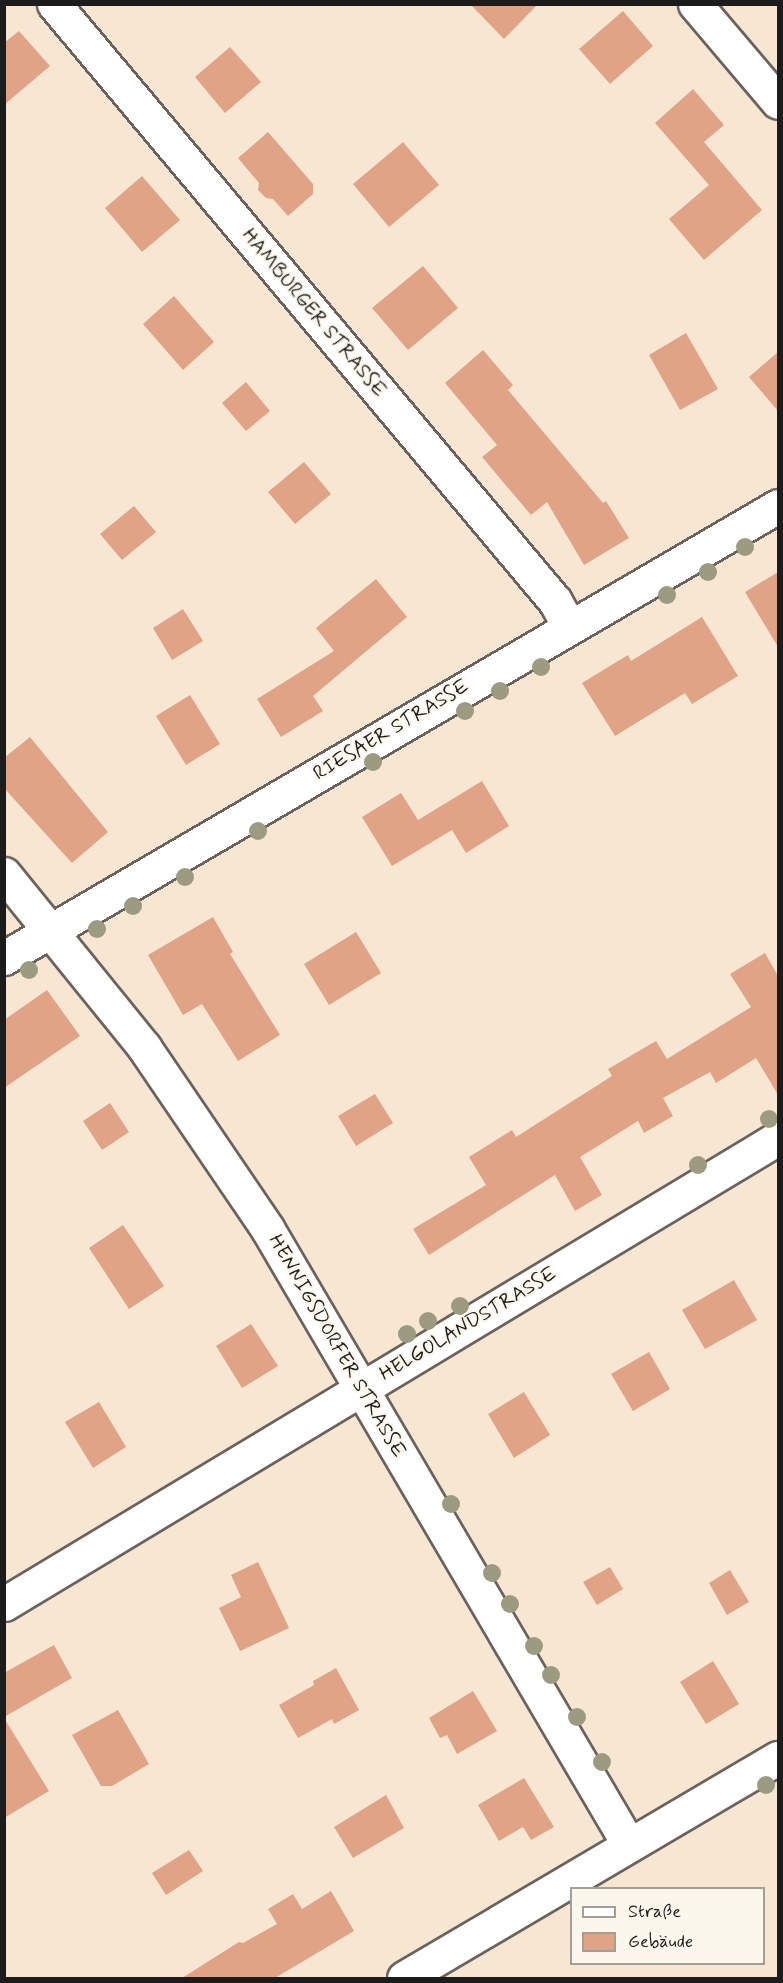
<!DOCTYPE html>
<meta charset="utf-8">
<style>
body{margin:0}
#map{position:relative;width:783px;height:1983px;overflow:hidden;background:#f7e7d2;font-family:Mynerve,sans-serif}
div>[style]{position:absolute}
.building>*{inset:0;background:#e0a386}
.roads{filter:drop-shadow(2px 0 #69635c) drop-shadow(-2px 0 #69635c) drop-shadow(0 2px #69635c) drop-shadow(0 -2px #69635c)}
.minor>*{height:33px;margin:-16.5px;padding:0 16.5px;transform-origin:16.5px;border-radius:16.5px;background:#fff}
.trees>*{width:18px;height:18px;margin:-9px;border-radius:50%;background:#9c9b81}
span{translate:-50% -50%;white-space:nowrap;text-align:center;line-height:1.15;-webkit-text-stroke:4.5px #fbf7ec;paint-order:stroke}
.street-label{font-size:20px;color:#1c1c1c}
.frame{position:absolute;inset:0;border:6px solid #1c1c1c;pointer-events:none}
.legend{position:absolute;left:570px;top:1887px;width:195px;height:78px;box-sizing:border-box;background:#fbf7ec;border:2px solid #a29f99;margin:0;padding:8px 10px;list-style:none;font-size:18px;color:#1c1c1c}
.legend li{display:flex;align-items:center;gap:12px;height:30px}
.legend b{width:30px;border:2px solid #a29f99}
</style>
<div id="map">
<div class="building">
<div style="clip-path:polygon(470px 4px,538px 4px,504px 39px)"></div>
<div style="clip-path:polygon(623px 11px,653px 46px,610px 84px,579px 49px)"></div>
<div style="clip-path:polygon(19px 31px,50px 66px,4px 105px,4px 43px)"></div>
<div style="clip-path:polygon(230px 47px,261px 82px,225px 113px,195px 77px)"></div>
<div style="clip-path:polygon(693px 89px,724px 125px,704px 142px,762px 210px,704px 260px,669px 219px,709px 185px,655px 123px)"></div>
<div style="clip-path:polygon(268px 132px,313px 184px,313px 194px,288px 216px,273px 199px,266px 198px,258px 190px,259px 183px,238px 158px)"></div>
<div style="clip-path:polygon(403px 142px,439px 185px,389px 227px,353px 184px)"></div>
<div style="clip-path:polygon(142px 176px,180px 220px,142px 252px,105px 208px)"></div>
<div style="clip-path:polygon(423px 266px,458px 308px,408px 350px,372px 308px)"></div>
<div style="clip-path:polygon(174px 296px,214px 342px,183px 370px,143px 324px)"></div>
<div style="clip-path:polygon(686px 333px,718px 389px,680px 410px,649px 355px)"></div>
<div style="clip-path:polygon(483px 350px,513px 385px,508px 390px,603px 503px,606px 501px,629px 538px,584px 565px,547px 502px,531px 515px,482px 457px,497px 445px,445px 383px)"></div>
<div style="clip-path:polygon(778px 352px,778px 411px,749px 377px)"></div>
<div style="clip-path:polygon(246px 382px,270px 411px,246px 431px,222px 403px)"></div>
<div style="clip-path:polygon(304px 462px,331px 494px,295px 524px,268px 492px)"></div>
<div style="clip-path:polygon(134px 506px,156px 532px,122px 560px,100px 534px)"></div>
<div style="clip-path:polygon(778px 572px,778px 647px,745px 592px)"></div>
<div style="clip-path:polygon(376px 579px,407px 617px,313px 696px,323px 711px,281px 737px,257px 699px,334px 651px,316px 628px)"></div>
<div style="clip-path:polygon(183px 609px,203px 641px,172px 660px,153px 628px)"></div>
<div style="clip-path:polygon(702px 617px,738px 676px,692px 704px,685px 693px,615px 736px,582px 683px,628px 655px,631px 661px)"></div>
<div style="clip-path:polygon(190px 695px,220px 744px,186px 765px,156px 716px)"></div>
<div style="clip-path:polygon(30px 737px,108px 832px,72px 863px,4px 788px,4px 758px)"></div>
<div style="clip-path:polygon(482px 781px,509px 826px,466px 853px,452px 830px,392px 866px,362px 817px,401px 793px,418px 820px)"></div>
<div style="clip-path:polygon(213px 917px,233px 952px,230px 954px,280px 1035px,238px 1061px,202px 1004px,183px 1015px,148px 955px)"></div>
<div style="clip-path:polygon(356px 932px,381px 973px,329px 1005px,304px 964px)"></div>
<div style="clip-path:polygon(765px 953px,778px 976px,778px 1095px,756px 1058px,716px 1083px,710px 1072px,663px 1098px,673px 1116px,644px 1133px,638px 1121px,580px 1157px,602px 1195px,575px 1211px,555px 1175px,429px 1255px,413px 1229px,486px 1185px,469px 1157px,512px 1130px,516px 1137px,612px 1076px,608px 1069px,656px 1041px,667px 1059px,751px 1007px,730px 974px)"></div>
<div style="clip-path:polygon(47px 990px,80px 1036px,4px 1088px,4px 1020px)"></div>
<div style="clip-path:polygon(375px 1094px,393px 1123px,356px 1146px,338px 1116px)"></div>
<div style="clip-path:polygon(110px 1103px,129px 1132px,102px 1150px,83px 1121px)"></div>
<div style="clip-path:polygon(123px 1225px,164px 1286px,129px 1309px,89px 1248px)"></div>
<div style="clip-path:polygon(734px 1280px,757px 1320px,705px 1349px,682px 1310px)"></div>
<div style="clip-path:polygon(251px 1324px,278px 1366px,242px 1388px,216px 1346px)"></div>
<div style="clip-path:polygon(649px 1352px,670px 1389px,633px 1411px,611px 1374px)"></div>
<div style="clip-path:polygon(524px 1392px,550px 1435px,514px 1458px,488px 1414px)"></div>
<div style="clip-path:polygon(99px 1402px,126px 1447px,93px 1468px,65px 1422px)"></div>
<div style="clip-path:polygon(258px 1562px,289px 1628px,240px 1651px,219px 1608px,241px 1597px,231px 1575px)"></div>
<div style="clip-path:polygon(610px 1567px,623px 1589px,597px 1605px,583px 1582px)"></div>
<div style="clip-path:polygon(730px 1570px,749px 1602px,727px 1615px,709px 1583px)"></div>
<div style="clip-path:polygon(54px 1645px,72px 1678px,4px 1717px,4px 1673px)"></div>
<div style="clip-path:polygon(713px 1661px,739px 1704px,706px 1724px,680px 1682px)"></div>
<div style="clip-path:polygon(336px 1668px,359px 1710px,334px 1724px,332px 1719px,298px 1738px,279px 1705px,314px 1685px,313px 1681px)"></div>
<div style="clip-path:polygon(473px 1691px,497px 1731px,457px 1754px,447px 1735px,440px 1738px,429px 1718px)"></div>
<div style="clip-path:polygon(118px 1710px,149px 1764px,112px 1786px,101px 1786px,72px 1735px)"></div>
<div style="clip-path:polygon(4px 1718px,49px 1791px,4px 1818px)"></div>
<div style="clip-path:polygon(524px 1778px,554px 1827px,531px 1840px,523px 1827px,499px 1841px,478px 1805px)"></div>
<div style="clip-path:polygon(386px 1795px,404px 1828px,353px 1858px,334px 1827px)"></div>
<div style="clip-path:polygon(189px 1850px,203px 1871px,166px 1895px,152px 1873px)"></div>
<div style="clip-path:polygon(331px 1891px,354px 1931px,275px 1978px,182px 1978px,239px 1942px,243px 1943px,277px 1924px,268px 1909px,293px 1894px,302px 1909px)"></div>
</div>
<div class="roads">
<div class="minor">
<div style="left:54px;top:4px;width:779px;rotate:50deg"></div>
<div style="left:555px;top:601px;width:29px;rotate:61deg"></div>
<div style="left:695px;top:4px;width:128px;rotate:49.7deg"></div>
<div style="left:4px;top:874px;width:223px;rotate:51deg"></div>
<div style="left:144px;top:1047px;width:219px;rotate:55.8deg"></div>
<div style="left:267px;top:1228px;width:715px;rotate:59.6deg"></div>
<div style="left:4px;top:958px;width:896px;rotate:-30.28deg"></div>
<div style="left:4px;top:1604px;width:903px;rotate:-31.05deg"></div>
<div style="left:404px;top:1978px;width:434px;rotate:-30.5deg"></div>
</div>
</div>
<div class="trees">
<div style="left:745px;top:547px"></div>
<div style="left:708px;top:572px"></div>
<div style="left:667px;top:595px"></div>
<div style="left:541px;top:667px"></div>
<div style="left:500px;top:691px"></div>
<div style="left:465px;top:711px"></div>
<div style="left:373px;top:762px"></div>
<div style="left:258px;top:831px"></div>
<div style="left:185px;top:877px"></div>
<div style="left:133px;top:906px"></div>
<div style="left:97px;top:929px"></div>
<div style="left:29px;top:970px"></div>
<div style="left:769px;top:1119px"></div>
<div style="left:698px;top:1165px"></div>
<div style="left:460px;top:1306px"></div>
<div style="left:428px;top:1321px"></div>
<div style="left:407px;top:1334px"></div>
<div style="left:451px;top:1504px"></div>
<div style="left:492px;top:1573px"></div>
<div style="left:510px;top:1604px"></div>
<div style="left:534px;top:1646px"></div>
<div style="left:551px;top:1675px"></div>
<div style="left:577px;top:1717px"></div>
<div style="left:602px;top:1762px"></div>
<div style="left:766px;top:1785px"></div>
</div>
<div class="street-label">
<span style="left:314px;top:313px;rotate:50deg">HAMBURGER STRASSE</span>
<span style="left:391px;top:730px;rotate:-31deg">RIESAER STRASSE</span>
<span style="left:468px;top:1324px;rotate:-31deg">HELGOLANDSTRASSE</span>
<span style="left:337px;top:1346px;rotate:60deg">HENNIGSDORFER STRASSE</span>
</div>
<div class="frame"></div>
<ul class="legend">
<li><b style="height:8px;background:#fff"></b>Straße</li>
<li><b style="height:16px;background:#e0a386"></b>Gebäude</li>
</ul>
</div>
